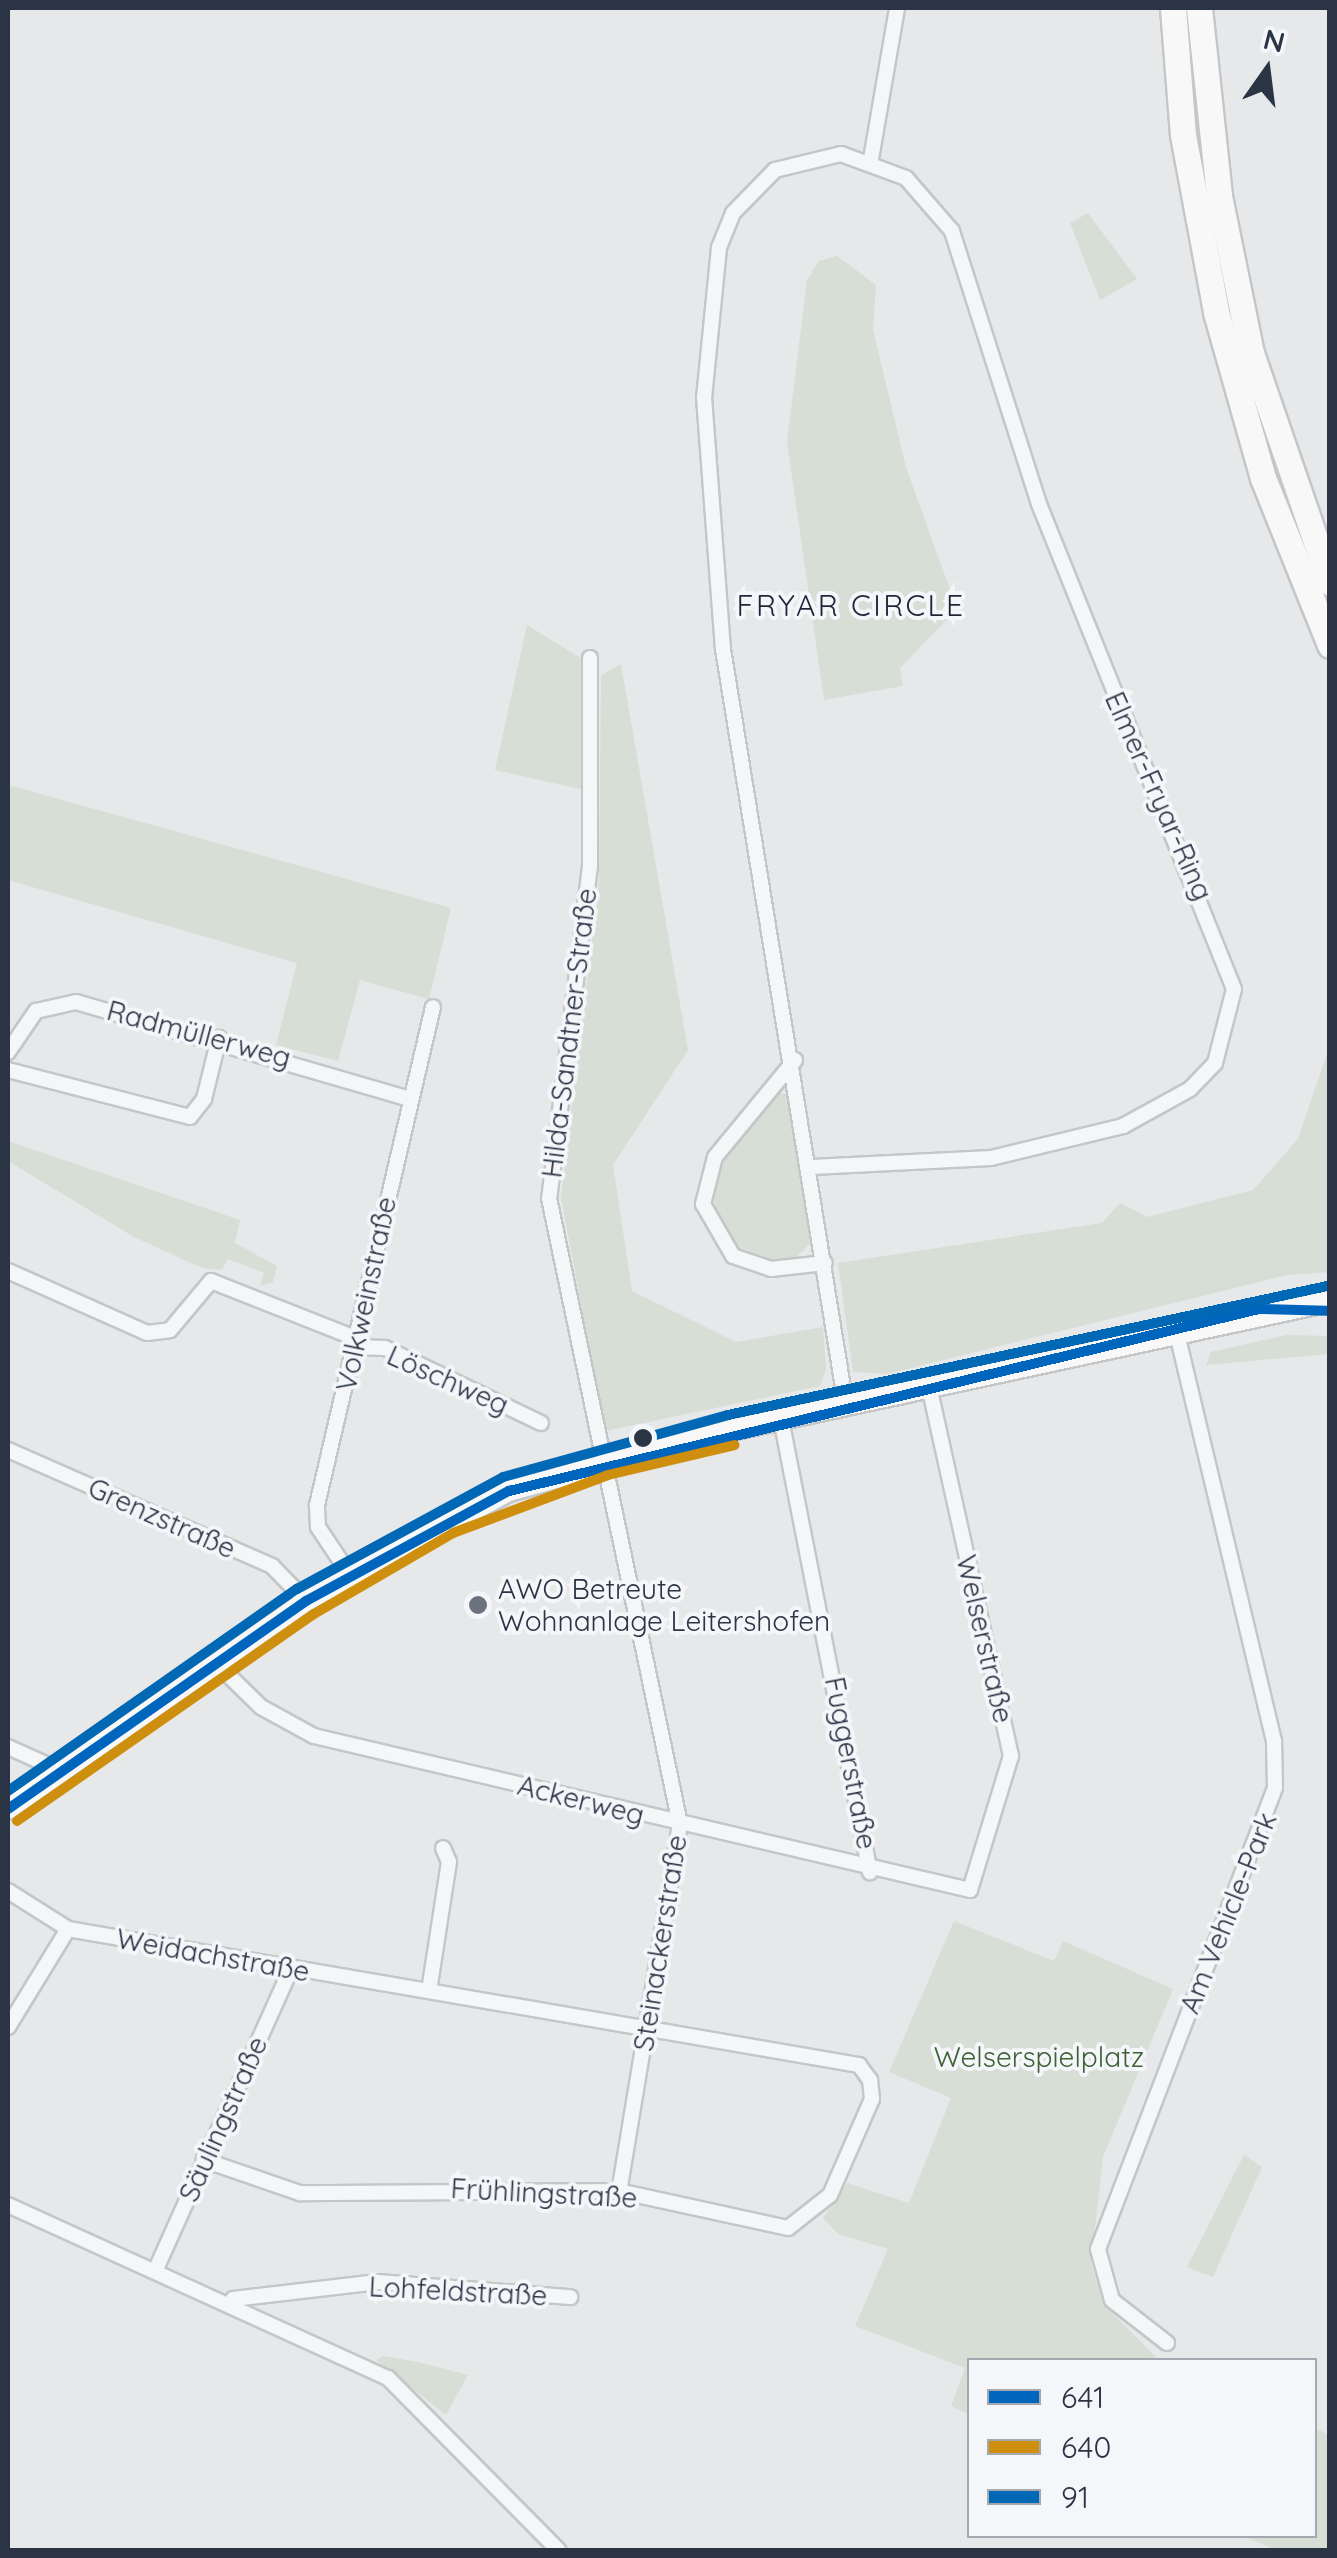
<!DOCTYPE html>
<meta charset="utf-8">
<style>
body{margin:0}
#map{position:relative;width:1337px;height:2558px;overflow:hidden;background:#e6e8ea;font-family:Quicksand,sans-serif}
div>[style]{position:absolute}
.green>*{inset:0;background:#d6ded6}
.roads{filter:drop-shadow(2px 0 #c4c6c8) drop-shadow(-2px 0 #c4c6c8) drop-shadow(0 2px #c4c6c8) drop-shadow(0 -2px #c4c6c8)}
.street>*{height:14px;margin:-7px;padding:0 7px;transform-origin:7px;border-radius:7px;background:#f5f6f7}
.secondary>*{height:20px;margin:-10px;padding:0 10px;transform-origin:10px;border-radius:10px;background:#f8f8f8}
.highway>*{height:25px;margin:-12.5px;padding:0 12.5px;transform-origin:12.5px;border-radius:12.5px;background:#f8f8f8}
.bus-1>*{height:10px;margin:-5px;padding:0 5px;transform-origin:5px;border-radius:5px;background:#0065bd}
.bus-2>*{height:10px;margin:-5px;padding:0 5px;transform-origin:5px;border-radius:5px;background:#ce8f0e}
.bus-3>*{height:10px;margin:-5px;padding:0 5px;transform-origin:5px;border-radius:5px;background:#0068b4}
.dots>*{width:28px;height:28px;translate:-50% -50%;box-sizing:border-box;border:5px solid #f4f6f9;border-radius:50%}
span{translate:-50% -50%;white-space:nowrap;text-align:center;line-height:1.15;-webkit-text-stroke:8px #f4f6f9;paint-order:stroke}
.street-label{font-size:28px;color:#2b3445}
.poi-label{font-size:28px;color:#2b3445}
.left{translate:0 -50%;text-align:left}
.park-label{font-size:28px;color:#3f6138}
.neighbourhood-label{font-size:30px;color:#1d2536;letter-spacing:2.5px}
.frame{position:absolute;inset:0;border:10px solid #2b3445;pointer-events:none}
.legend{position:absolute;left:967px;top:2358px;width:350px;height:180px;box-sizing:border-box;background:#f4f6f9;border:2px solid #a4a8b1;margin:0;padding:12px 18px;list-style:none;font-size:30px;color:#2b3445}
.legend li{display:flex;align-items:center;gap:20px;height:50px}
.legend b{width:50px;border:2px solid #a4a8b1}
.north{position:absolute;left:1217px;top:20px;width:100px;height:100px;-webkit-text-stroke:8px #f4f6f9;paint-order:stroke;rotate:14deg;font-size:28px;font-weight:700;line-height:40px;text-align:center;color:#2b3445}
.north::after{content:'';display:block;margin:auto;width:35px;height:45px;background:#2b3445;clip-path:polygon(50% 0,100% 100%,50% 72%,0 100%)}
</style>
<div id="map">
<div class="green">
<div style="clip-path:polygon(1088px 213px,1137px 279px,1100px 300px,1070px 223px)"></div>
<div style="clip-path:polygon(837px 256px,876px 285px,873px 330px,906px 467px,957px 609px,900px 668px,903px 686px,824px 700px,787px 442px,807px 280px,819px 261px)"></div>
<div style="clip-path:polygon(527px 625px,584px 660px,585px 790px,495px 770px)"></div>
<div style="clip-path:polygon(621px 664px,688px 1050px,613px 1165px,632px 1291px,736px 1342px,823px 1327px,826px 1369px,820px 1386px,605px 1431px,561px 1197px,599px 880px,601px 675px)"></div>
<div style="clip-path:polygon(8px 785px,451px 908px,429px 999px,360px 980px,338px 1061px,276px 1045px,297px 963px,8px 880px)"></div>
<div style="clip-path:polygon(1329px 1048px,1329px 1272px,1287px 1275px,887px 1374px,853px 1372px,838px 1263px,1102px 1223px,1120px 1203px,1147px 1217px,1253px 1190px,1298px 1139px)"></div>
<div style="clip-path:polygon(780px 1093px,791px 1095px,811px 1242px,794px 1260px,775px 1261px,734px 1245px,716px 1215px,713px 1188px,726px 1157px)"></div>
<div style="clip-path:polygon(8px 1141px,240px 1220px,235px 1243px,277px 1266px,273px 1282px,260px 1286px,264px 1273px,228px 1259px,222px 1270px,202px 1268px,134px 1237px,8px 1161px)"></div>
<div style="clip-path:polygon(1287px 1335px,1329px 1336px,1329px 1354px,1206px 1365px,1211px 1352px)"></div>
<div style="clip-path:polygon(954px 1921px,1054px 1961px,1063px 1941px,1173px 1989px,1103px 2157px,1091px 2263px,1104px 2305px,1159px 2360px,969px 2360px,969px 2414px,951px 2406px,965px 2368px,855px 2326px,888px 2249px,838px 2234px,823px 2218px,847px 2183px,909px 2203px,951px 2098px,889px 2072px)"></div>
<div style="clip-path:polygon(1244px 2155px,1262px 2167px,1213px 2277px,1187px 2267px)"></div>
<div style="clip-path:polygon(383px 2356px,418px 2362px,468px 2375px,446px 2415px,376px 2360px)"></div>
<div style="clip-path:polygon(1315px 2428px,1329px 2435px,1329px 2550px,1276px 2550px,1243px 2536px,1314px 2536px)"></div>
</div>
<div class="roads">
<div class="street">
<div style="left:871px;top:159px;width:153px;rotate:-80.2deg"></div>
<div style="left:590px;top:658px;width:208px;rotate:90deg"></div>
<div style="left:590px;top:866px;width:335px;rotate:97deg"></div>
<div style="left:549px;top:1198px;width:640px;rotate:78.18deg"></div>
<div style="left:680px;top:1824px;width:372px;rotate:99.4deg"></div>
<div style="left:8px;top:1052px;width:50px;rotate:-55.7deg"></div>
<div style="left:36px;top:1011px;width:41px;rotate:-12.7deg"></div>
<div style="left:76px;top:1002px;width:345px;rotate:16.2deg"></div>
<div style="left:795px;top:1060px;width:126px;rotate:129.5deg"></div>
<div style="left:715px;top:1157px;width:49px;rotate:104.3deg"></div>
<div style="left:703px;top:1204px;width:60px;rotate:60deg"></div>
<div style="left:733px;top:1256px;width:40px;rotate:18.9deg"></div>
<div style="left:771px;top:1269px;width:54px;rotate:-6.3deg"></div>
<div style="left:8px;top:1070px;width:188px;rotate:14.5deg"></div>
<div style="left:190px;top:1117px;width:23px;rotate:-52deg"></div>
<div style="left:204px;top:1099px;width:63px;rotate:-76.2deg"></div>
<div style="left:812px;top:1167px;width:179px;rotate:-2.9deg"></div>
<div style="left:991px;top:1158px;width:136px;rotate:-13.6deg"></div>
<div style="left:1123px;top:1126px;width:77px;rotate:-28.9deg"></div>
<div style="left:1190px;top:1089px;width:36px;rotate:-46deg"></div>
<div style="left:1215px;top:1063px;width:76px;rotate:-75.6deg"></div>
<div style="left:1234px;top:989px;width:523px;rotate:-111.9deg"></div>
<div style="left:1039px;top:504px;width:287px;rotate:-107.7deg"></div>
<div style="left:952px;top:231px;width:70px;rotate:-131deg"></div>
<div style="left:906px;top:178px;width:69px;rotate:-159.7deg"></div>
<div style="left:841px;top:154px;width:68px;rotate:166.4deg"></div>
<div style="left:775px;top:170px;width:60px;rotate:134.3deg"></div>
<div style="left:733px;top:213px;width:38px;rotate:112deg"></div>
<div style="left:719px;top:248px;width:150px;rotate:95.7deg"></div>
<div style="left:704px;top:397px;width:253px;rotate:85.7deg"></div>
<div style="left:723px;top:649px;width:742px;rotate:80.77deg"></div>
<div style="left:8px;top:1271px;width:152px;rotate:24deg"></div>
<div style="left:147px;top:1333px;width:23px;rotate:-7deg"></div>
<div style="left:170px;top:1330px;width:64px;rotate:-50.1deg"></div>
<div style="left:211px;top:1281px;width:155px;rotate:21.6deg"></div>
<div style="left:353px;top:1347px;width:32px;rotate:2deg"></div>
<div style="left:385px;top:1348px;width:173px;rotate:25.7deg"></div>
<div style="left:781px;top:1419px;width:462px;rotate:78.9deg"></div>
<div style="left:8px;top:1450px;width:288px;rotate:23.7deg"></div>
<div style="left:272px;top:1566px;width:49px;rotate:45.8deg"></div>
<div style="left:350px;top:1575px;width:58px;rotate:-123.7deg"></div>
<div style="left:318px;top:1527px;width:22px;rotate:-93deg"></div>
<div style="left:317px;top:1505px;width:511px;rotate:-76.89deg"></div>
<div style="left:215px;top:1662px;width:64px;rotate:44.4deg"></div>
<div style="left:261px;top:1707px;width:60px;rotate:28.7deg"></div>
<div style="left:314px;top:1736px;width:674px;rotate:13.21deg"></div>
<div style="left:970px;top:1890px;width:140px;rotate:-73deg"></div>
<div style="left:1011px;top:1756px;width:380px;rotate:-102.5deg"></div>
<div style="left:8px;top:1747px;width:58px;rotate:24.4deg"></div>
<div style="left:8px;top:1891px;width:71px;rotate:32.3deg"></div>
<div style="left:68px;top:1929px;width:803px;rotate:9.76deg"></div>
<div style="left:859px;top:2065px;width:19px;rotate:54deg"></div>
<div style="left:870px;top:2080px;width:19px;rotate:84deg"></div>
<div style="left:872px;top:2099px;width:105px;rotate:113.6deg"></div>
<div style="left:830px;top:2195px;width:53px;rotate:141.8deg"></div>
<div style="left:788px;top:2228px;width:173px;rotate:-167.7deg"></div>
<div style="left:619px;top:2191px;width:319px;rotate:179.6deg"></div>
<div style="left:300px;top:2193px;width:102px;rotate:-161deg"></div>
<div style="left:429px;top:1991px;width:131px;rotate:-81.2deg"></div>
<div style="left:449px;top:1862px;width:15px;rotate:-113deg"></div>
<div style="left:8px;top:2027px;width:115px;rotate:-58.5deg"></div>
<div style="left:8px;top:2205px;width:418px;rotate:24.5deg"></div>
<div style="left:388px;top:2378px;width:242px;rotate:45.3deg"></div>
<div style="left:156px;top:2269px;width:329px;rotate:-65.8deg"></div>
<div style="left:233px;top:2299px;width:146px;rotate:-6.7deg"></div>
<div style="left:378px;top:2282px;width:193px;rotate:4.5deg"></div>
<div style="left:1167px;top:2343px;width:70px;rotate:-142deg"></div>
<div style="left:1112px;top:2300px;width:53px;rotate:-105.4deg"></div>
<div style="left:1098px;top:2249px;width:494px;rotate:-69deg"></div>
<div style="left:1275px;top:1788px;width:47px;rotate:-91.2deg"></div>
<div style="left:1274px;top:1741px;width:423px;rotate:-103.4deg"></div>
</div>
<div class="secondary">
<div style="left:8px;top:1809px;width:363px;rotate:-34.9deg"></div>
<div style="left:306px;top:1601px;width:231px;rotate:-28.5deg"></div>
<div style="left:509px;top:1491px;width:230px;rotate:-15.4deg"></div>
<div style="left:731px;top:1430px;width:613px;rotate:-12.15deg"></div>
</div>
<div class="highway">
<div style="left:1173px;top:8px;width:127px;rotate:85.5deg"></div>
<div style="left:1183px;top:135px;width:180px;rotate:79.4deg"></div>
<div style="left:1216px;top:312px;width:173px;rotate:74.2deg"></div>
<div style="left:1263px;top:478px;width:180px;rotate:68.1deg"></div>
<div style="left:1199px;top:8px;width:189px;rotate:83.9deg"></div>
<div style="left:1219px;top:196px;width:160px;rotate:78.5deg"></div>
<div style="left:1251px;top:353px;width:243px;rotate:71deg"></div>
</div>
</div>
<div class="bus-1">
<div style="left:8px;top:1809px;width:363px;rotate:-34.9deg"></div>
<div style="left:306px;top:1601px;width:231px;rotate:-28.5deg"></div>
<div style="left:509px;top:1491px;width:772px;rotate:-13.64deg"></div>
<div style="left:1259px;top:1309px;width:71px;rotate:1.6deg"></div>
</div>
<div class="bus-2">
<div style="left:17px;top:1821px;width:362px;rotate:-34.9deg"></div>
<div style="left:314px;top:1614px;width:161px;rotate:-30.2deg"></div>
<div style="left:453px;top:1533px;width:165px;rotate:-20.5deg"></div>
<div style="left:608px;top:1475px;width:130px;rotate:-13.3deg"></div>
</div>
<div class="bus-3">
<div style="left:8px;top:1791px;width:353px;rotate:-35deg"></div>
<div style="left:297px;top:1589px;width:234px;rotate:-28.5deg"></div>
<div style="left:503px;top:1477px;width:233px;rotate:-15.4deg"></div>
<div style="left:728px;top:1415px;width:613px;rotate:-12.15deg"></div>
</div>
<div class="dots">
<div style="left:643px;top:1438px;background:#2b3445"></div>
<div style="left:478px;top:1605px;background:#6c737f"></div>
</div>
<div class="street-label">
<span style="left:1159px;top:796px;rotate:66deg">Elmer-Fryar-Ring</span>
<span style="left:569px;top:1033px;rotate:-83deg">Hilda-Sandtner-Straße</span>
<span style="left:199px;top:1034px;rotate:15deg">Radmüllerweg</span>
<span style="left:366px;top:1294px;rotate:-78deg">Volkweinstraße</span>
<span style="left:448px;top:1380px;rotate:24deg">Löschweg</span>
<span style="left:162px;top:1518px;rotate:24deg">Grenzstraße</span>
<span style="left:985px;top:1639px;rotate:77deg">Welserstraße</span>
<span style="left:851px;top:1763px;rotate:79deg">Fuggerstraße</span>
<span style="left:581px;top:1800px;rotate:14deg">Ackerweg</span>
<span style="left:1228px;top:1913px;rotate:-68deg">Am Vehicle-Park</span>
<span style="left:660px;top:1943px;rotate:-81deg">Steinackerstraße</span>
<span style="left:213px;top:1955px;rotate:10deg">Weidachstraße</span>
<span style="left:223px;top:2119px;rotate:-66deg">Säulingstraße</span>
<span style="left:544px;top:2193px;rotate:3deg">Frühlingstraße</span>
<span style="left:458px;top:2291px;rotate:3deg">Lohfeldstraße</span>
</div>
<div class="poi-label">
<span class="left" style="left:498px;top:1605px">AWO Betreute<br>Wohnanlage Leitershofen</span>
</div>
<div class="park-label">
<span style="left:1039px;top:2057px">Welserspielplatz</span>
</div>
<div class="neighbourhood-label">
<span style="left:851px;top:605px">FRYAR CIRCLE</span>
</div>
<div class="frame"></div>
<ul class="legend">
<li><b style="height:12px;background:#0065bd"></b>641</li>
<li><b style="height:12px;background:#ce8f0e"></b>640</li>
<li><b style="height:12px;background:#0068b4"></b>91</li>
</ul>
<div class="north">N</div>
</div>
